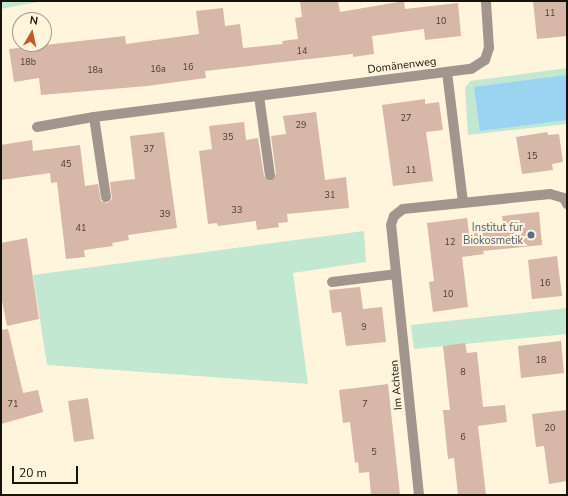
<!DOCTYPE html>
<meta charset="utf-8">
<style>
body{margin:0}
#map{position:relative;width:568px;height:496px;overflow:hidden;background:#fff4dc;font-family:"Nunito Sans",sans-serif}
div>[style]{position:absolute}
.green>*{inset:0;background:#c2e8d1}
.water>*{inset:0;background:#9ad4f0}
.building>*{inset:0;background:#d6b7a8}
.street>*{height:10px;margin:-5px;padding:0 5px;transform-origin:5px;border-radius:5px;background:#a1958d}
.dots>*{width:11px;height:11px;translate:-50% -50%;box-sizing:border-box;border:2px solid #fff4dc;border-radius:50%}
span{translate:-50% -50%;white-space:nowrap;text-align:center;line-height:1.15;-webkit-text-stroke:4px #fff4dc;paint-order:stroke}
.number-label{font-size:9px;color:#483c31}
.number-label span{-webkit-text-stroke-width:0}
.street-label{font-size:11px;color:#181309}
.service-label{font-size:11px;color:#4e5e75}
.right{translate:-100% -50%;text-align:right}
.frame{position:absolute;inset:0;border:2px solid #181309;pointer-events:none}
.north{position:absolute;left:12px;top:12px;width:40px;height:40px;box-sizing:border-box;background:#fff4dc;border:1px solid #a39a88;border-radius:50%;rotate:9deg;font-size:11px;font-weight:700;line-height:16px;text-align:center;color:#181309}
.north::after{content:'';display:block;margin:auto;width:14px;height:18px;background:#c05a29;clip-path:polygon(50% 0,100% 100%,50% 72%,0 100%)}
.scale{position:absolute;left:12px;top:466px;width:66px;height:18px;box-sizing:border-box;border:2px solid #181309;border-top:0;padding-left:5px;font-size:12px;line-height:14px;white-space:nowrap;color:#181309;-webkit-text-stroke:3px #fff4dc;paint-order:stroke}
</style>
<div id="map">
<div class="green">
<div style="clip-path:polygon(1px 1px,43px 1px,1px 9px)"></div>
<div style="clip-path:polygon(567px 68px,567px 124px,468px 135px,465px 88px,470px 81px)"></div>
<div style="clip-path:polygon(364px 231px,366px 262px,293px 273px,308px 384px,47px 365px,33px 275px)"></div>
<div style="clip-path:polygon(567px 308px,567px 334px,414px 349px,411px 325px)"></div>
</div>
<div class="water">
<div style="clip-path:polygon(567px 75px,567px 120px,480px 131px,474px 87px)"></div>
</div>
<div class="building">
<div style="clip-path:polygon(300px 1px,338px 1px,340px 12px,404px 1px,405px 9px,458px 3px,461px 36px,425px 40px,424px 29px,372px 36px,374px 54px,353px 57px,353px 54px,205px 71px,206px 78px,147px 86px,41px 95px,39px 78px,14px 82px,9px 49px,125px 36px,126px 44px,199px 34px,196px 11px,223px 8px,225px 26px,240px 24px,243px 48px,283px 44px,282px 41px,298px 39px,295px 18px,302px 17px)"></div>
<div style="clip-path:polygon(533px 1px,567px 1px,567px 36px,537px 39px)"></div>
<div style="clip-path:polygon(425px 99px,425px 104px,439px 102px,443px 130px,426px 132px,433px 181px,393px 186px,382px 105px)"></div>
<div style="clip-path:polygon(316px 112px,325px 180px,346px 177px,349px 208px,287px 214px,288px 222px,278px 223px,279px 227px,257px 230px,256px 221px,218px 226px,217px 223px,208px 224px,199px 151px,212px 149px,209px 126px,244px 122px,246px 140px,258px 138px,264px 176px,270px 181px,276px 174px,271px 136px,286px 134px,283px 116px)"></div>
<div style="clip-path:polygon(164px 132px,177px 228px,128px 235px,129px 240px,112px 243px,113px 246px,84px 250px,85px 257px,66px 259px,57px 182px,51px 183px,50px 173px,1px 180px,1px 145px,32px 140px,33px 151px,80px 145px,85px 186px,98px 184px,101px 201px,107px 203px,112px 199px,110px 182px,135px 179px,130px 136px)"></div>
<div style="clip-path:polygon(547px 132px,548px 135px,559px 134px,563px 162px,552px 164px,553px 170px,522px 174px,516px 137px)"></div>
<div style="clip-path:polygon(539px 212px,542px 245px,483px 251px,484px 254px,462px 257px,468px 307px,433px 312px,429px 282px,434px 281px,427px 223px,467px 218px,469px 233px,504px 229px,502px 216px)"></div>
<div style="clip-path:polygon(27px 238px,39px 319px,7px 326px,1px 296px,1px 243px)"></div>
<div style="clip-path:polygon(557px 256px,562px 296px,532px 299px,528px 260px)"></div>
<div style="clip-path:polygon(360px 287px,363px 309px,382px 307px,386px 342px,346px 346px,341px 312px,332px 313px,329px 290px)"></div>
<div style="clip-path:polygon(8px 329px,23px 393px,38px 390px,43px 412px,1px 424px,1px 330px)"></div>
<div style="clip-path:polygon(561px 341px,564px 373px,521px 378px,518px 346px)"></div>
<div style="clip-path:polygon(465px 343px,467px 353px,477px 352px,483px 407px,505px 405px,507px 422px,478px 426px,486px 495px,458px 495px,454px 458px,448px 459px,443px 410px,450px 410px,443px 346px)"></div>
<div style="clip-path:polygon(388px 384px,400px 495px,371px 495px,369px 472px,359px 473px,358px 462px,355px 463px,350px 422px,343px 423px,339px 390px)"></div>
<div style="clip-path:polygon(88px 398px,94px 439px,74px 442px,68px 401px)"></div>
<div style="clip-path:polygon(567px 410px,567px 481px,549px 484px,544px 446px,536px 447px,532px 414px)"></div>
</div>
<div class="street">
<div style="left:447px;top:72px;width:131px;rotate:83deg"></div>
<div style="left:259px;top:96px;width:80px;rotate:82.1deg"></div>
<div style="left:94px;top:117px;width:81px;rotate:81.5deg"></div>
<div style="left:37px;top:127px;width:58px;rotate:-10deg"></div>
<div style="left:94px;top:117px;width:380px;rotate:-7.3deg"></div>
<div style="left:471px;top:69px;width:17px;rotate:-33deg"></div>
<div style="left:485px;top:60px;width:13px;rotate:-72deg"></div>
<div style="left:489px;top:48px;width:47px;rotate:-93.7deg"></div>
<div style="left:332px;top:282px;width:64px;rotate:-7.1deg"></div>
<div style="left:419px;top:495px;width:271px;rotate:-95.9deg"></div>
<div style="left:391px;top:225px;width:9px;rotate:-72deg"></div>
<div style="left:394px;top:216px;width:11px;rotate:-38deg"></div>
<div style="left:403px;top:209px;width:148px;rotate:-5.8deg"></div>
<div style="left:550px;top:194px;width:15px;rotate:16deg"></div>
<div style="left:564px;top:198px;width:7px;rotate:63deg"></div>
</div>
<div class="dots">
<div style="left:531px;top:235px;background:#5c6f8a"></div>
</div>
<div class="number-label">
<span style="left:550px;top:13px">11</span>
<span style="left:441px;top:21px">10</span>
<span style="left:302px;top:51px">14</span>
<span style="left:28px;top:62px">18b</span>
<span style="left:188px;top:67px">16</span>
<span style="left:158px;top:69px">16a</span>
<span style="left:95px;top:70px">18a</span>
<span style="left:406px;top:118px">27</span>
<span style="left:301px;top:125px">29</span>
<span style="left:228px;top:137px">35</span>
<span style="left:149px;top:149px">37</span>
<span style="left:532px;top:156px">15</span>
<span style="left:66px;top:164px">45</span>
<span style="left:411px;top:170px">11</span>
<span style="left:330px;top:195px">31</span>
<span style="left:237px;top:210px">33</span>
<span style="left:165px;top:214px">39</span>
<span style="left:81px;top:228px">41</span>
<span style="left:450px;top:242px">12</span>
<span style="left:545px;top:283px">16</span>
<span style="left:448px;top:294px">10</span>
<span style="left:364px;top:327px">9</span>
<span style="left:541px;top:360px">18</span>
<span style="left:463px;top:372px">8</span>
<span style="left:13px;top:404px">71</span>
<span style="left:365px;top:404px">7</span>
<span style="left:550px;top:428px">20</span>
<span style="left:463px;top:437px">6</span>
<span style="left:374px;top:452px">5</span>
</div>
<div class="street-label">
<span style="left:402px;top:66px;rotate:-7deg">Domänenweg</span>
<span style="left:397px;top:385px;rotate:-95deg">Im Achten</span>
</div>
<div class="service-label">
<span class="right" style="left:523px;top:235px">Institut für<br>Biokosmetik</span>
</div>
<div class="frame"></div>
<div class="north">N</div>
<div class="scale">20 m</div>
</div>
